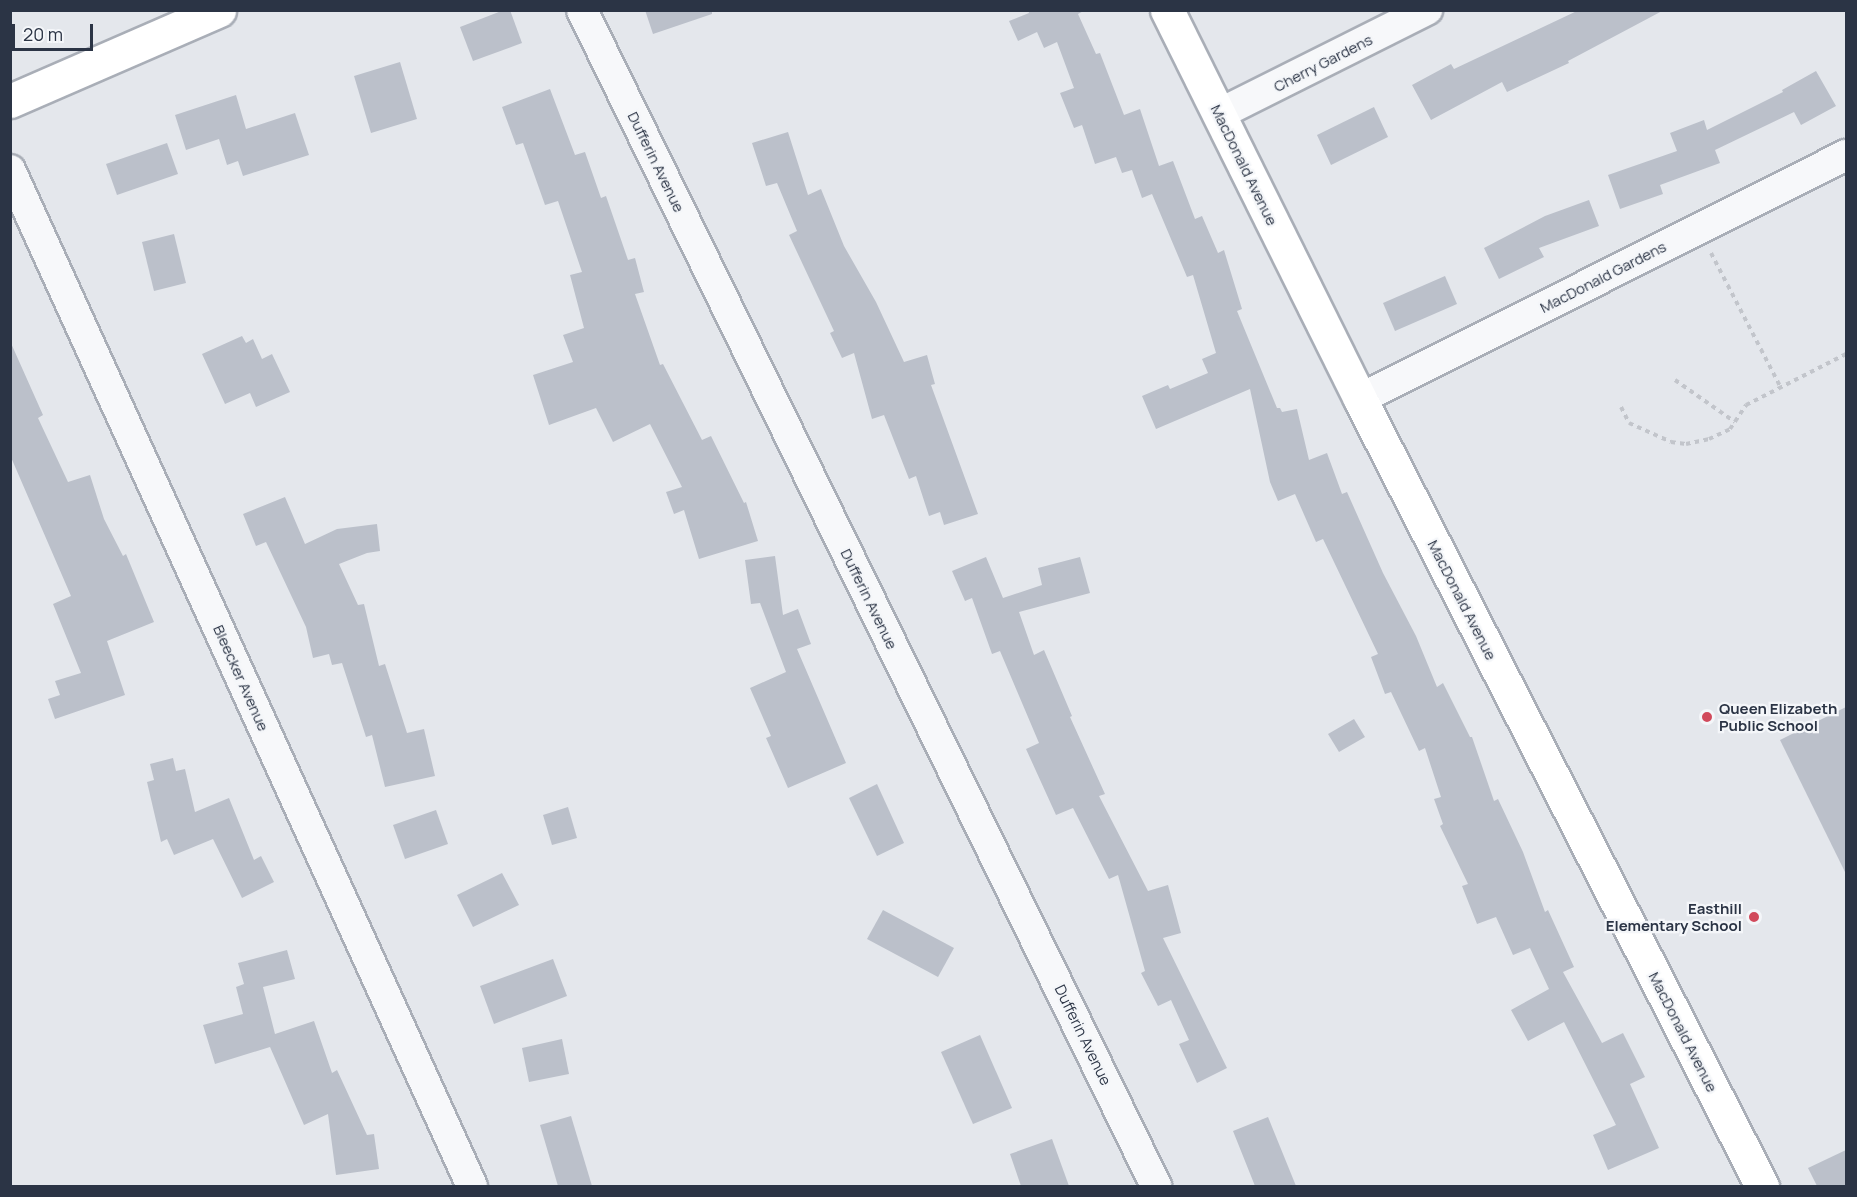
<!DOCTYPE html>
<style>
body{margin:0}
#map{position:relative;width:1857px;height:1197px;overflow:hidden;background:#e4e7ec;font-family:Manrope,sans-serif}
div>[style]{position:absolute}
.building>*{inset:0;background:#bbc0ca}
.path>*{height:4px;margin-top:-2px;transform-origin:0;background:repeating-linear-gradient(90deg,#c2c5cb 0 4.5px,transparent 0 9px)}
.roads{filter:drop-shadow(2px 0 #a9aeb7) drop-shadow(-2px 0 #a9aeb7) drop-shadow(0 2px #a9aeb7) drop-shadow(0 -2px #a9aeb7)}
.street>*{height:30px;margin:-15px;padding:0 15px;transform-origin:15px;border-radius:15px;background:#f7f8fa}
.secondary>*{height:33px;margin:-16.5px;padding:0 16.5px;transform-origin:16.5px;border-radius:16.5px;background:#fff}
.dots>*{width:16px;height:16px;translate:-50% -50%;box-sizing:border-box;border:3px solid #f4f6f9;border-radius:50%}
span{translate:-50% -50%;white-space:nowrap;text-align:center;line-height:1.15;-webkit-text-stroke:4.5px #f4f6f9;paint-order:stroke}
.street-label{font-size:15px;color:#2b3445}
.poi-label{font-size:15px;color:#2b3445;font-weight:700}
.left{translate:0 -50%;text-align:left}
.right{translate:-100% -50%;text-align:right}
.frame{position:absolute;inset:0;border:12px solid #2b3445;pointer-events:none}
.scale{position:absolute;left:12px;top:24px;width:81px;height:27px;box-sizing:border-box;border:3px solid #2b3445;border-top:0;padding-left:8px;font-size:18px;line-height:21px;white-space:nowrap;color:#2b3445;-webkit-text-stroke:4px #f4f6f9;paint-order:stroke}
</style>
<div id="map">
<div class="building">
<div style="clip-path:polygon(504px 10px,510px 10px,522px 43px,473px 61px,460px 27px)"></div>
<div style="clip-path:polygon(645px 10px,712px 10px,712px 14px,653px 34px)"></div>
<div style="clip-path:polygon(1028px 10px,1085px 10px,1078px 14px,1096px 54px,1100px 53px,1124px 115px,1140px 109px,1159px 166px,1173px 161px,1195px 219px,1202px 216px,1218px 253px,1224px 250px,1242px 309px,1237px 311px,1277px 408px,1280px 408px,1282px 412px,1297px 409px,1309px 460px,1327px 453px,1342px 494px,1347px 492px,1383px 573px,1416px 636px,1437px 687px,1443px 683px,1470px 737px,1472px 737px,1494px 801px,1498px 799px,1523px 852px,1545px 912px,1548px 910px,1574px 967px,1563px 972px,1602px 1043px,1623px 1033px,1645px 1077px,1630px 1084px,1659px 1148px,1608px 1170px,1593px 1135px,1616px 1125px,1564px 1022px,1528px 1041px,1511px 1010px,1549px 989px,1530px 948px,1513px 955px,1496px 917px,1477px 924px,1462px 886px,1468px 884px,1440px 826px,1443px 824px,1434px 799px,1441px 797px,1425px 748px,1419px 751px,1391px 692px,1385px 694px,1371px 657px,1378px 654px,1323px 539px,1316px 542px,1295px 494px,1278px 501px,1270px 482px,1250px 389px,1156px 429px,1142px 396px,1168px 385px,1170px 389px,1208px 373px,1202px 359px,1216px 353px,1193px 275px,1187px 277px,1152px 194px,1142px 198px,1132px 170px,1122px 173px,1116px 157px,1095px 164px,1082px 125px,1074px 128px,1060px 93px,1074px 88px,1057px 42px,1044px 48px,1037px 32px,1018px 41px,1009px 21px,1029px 13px)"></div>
<div style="clip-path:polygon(1579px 10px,1664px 10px,1568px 61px,1569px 63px,1507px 92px,1502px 82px,1431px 120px,1412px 85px,1451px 64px,1454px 69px)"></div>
<div style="clip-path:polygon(400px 62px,417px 119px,371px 133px,354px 76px)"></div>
<div style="clip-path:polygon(1816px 71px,1836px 106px,1801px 125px,1794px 112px,1715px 150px,1720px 163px,1660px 185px,1663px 194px,1620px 209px,1608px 175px,1677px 151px,1670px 133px,1704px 120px,1707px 130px,1783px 92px,1782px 90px)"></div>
<div style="clip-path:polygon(550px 89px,575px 155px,585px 152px,601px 198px,606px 196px,628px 260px,635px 258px,644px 292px,635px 294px,660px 365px,663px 364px,702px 440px,711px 436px,744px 503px,746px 502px,758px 541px,699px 559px,684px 510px,674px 514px,666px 492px,682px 487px,650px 424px,613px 442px,596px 408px,549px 425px,533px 375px,573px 362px,563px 335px,584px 328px,570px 275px,582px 272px,558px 201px,545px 205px,523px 143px,516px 145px,502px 107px)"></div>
<div style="clip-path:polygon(236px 95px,246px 129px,295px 113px,309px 155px,243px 176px,238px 161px,227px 165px,219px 139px,186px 150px,175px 115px)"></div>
<div style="clip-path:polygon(1374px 107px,1388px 137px,1331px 165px,1317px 135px)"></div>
<div style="clip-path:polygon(788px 132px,808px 195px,821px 189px,844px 246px,876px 302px,904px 362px,927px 355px,935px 384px,931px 385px,978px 514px,944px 525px,940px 512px,929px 516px,916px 476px,909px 479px,884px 415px,872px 419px,854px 353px,842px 358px,830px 333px,834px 331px,789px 235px,797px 231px,777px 183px,766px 186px,752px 143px)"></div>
<div style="clip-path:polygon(167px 143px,178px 174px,117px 195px,106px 164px)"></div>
<div style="clip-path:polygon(1589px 200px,1599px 226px,1539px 248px,1544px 257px,1499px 279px,1484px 248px,1545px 216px)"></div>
<div style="clip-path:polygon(174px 234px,186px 283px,154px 291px,142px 242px)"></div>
<div style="clip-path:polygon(1445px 276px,1457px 304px,1395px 331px,1383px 303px)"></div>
<div style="clip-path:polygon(242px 336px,246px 343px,253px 339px,262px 359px,272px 354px,290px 392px,256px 407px,250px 393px,225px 404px,202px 354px)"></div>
<div style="clip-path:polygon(10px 341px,43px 415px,38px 418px,68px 482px,90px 475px,104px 519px,123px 556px,126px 554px,154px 622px,107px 641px,125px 695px,55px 719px,48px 699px,60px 695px,55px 681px,81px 673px,53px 604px,71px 596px,10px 455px)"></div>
<div style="clip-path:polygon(285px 497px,305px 544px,337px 529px,377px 524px,380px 551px,367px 553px,339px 564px,358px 605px,364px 604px,379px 666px,385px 664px,407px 733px,424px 729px,435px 776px,385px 787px,372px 735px,366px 737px,342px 663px,332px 665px,329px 654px,313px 658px,306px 627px,266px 542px,256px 546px,243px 514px)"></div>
<div style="clip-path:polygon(775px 556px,783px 615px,798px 609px,811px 644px,797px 649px,846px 763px,788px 788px,766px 738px,771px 736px,750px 688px,786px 672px,760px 603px,751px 604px,745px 560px)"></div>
<div style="clip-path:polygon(986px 557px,1003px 598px,1042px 585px,1038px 568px,1080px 557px,1090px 593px,1019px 612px,1034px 655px,1044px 650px,1072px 716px,1070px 717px,1105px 794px,1099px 796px,1148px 891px,1168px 885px,1181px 933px,1163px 938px,1227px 1068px,1197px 1083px,1179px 1044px,1189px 1040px,1171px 1000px,1158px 1006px,1141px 973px,1145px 971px,1118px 875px,1109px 879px,1073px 808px,1056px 815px,1026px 749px,1039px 743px,1000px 651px,992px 654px,972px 598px,965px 601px,952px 571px)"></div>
<div style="clip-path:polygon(1846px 707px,1846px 874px,1780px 740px)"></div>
<div style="clip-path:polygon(1354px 719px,1365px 737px,1339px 752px,1328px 734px)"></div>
<div style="clip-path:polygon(173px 758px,176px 771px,185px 769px,195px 812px,229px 798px,254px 860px,261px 856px,274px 882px,242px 898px,213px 839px,174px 855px,167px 839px,161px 842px,147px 782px,154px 780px,150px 764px)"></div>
<div style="clip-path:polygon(877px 784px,904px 843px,877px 856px,849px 798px)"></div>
<div style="clip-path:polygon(568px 807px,577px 838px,552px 845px,543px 815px)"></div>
<div style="clip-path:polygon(436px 810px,448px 844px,405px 859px,393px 825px)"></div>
<div style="clip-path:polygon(502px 873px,519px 905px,473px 927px,457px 895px)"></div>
<div style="clip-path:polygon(883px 910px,954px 948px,938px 977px,867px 939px)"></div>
<div style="clip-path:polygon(287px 950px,295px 979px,263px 987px,275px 1034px,314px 1021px,332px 1073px,337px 1070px,367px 1135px,374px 1134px,379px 1169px,336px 1175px,328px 1114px,304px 1125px,270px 1047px,215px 1064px,203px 1025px,243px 1014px,236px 987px,244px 984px,238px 963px)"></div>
<div style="clip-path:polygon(553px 959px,567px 996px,494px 1024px,480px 986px)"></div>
<div style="clip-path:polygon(980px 1035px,1012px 1108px,973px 1124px,941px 1052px)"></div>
<div style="clip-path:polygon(562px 1039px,569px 1074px,529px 1082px,522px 1048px)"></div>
<div style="clip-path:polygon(571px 1116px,592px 1186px,558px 1186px,540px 1125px)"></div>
<div style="clip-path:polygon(1268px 1117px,1296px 1186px,1255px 1186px,1233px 1131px)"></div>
<div style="clip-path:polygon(1052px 1139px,1069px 1186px,1021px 1186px,1010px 1154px)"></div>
<div style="clip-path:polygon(1846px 1150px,1846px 1186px,1817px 1186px,1808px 1168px)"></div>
</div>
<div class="path">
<div style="left:1711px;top:253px;width:152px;rotate:62.6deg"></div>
<div style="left:1675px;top:380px;width:73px;rotate:35deg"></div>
<div style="left:1621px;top:407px;width:18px;rotate:63deg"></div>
<div style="left:1629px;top:423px;width:46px;rotate:24.3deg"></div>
<div style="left:1671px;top:442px;width:15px;rotate:8deg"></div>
<div style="left:1686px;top:444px;width:24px;rotate:-12deg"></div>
<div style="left:1709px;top:439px;width:23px;rotate:-25deg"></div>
<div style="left:1730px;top:429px;width:29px;rotate:-56deg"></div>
<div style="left:1746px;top:405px;width:112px;rotate:-27deg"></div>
</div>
<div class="roads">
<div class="street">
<div style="left:582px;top:10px;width:1309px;rotate:63.98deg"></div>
<div style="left:1219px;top:114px;width:233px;rotate:-26.6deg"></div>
<div style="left:10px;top:170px;width:1116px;rotate:65.55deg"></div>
<div style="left:1360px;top:399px;width:544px;rotate:-26.66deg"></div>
</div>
<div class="secondary">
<div style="left:1167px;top:10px;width:434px;rotate:63.6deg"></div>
<div style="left:1360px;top:399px;width:884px;rotate:62.94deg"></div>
<div style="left:10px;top:101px;width:228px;rotate:-23.5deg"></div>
</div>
</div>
<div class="dots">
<div style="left:1707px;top:717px;background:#d1495b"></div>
<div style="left:1754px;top:917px;background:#d1495b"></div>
</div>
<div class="street-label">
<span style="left:1323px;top:63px;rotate:-27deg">Cherry Gardens</span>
<span style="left:656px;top:162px;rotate:64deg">Dufferin Avenue</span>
<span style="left:1244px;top:165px;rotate:64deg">MacDonald Avenue</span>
<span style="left:1603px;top:277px;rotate:-27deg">MacDonald Gardens</span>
<span style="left:869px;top:599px;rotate:64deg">Dufferin Avenue</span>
<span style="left:1462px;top:600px;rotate:63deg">MacDonald Avenue</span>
<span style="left:241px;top:678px;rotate:66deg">Bleecker Avenue</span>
<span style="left:1683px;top:1032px;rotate:63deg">MacDonald Avenue</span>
<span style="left:1083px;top:1035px;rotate:64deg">Dufferin Avenue</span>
</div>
<div class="poi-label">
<span class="left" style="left:1719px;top:717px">Queen Elizabeth<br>Public School</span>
<span class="right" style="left:1742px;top:917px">Easthill<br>Elementary School</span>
</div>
<div class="frame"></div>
<div class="scale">20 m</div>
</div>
